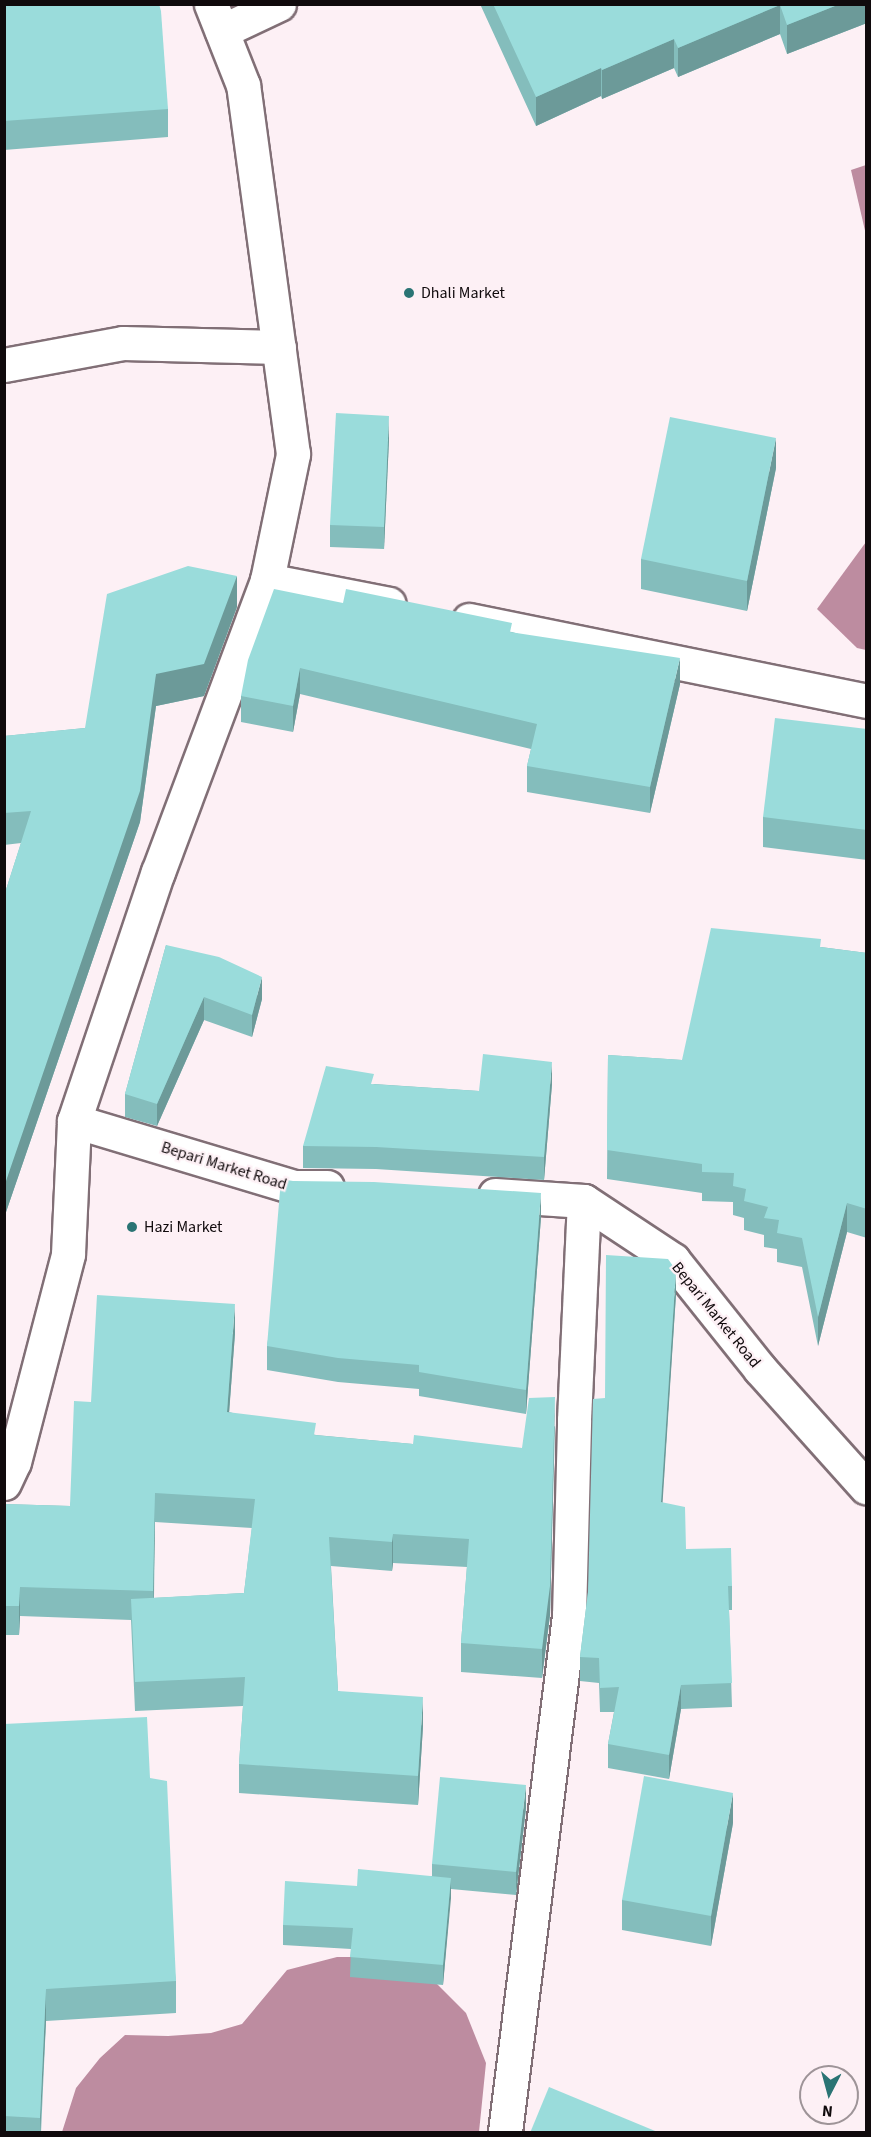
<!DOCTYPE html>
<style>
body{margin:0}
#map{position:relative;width:871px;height:2137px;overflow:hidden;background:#fdf0f5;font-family:"Source Sans 3",sans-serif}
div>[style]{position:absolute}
.water>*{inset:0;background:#bd8ca0}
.roads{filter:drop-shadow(2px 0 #816f76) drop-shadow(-2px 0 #816f76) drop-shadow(0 2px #816f76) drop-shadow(0 -2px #816f76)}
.street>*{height:33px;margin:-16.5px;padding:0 16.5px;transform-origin:16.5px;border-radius:16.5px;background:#fff}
.secondary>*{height:33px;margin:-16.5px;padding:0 16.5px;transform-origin:16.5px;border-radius:16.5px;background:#fff}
.wall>*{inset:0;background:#84bdbc}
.shaded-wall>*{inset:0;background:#6c9a99}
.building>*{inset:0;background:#9adcdb}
.dots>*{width:16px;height:16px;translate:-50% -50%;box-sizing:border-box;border:3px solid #fdf0f5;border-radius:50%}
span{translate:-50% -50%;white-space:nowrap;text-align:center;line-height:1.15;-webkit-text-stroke:4.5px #fdf0f5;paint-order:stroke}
.poi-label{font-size:16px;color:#100a0c}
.left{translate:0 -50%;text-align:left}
.street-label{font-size:16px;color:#100a0c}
.frame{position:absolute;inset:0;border:6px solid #100a0c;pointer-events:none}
.north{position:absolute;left:799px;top:2065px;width:60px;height:60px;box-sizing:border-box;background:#fdf0f5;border:2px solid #9e9498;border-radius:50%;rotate:186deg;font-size:16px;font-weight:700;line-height:24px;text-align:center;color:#100a0c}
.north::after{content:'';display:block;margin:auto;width:21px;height:27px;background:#2a7474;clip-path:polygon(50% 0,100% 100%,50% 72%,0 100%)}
</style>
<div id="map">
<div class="water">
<div style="clip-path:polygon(866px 165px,866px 235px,851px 170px)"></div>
<div style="clip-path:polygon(866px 542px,866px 650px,857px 648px,817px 609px)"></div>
<div style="clip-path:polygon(337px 1957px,385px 1957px,434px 1981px,466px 2013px,486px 2063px,479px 2132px,62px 2132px,76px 2088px,100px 2058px,125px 2035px,168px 2036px,211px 2033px,242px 2024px,287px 1970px)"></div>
</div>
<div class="roads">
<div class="street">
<div style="left:222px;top:31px;width:63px;rotate:-25.3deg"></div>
<div style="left:4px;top:365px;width:121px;rotate:-10.5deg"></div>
<div style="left:123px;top:343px;width:156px;rotate:1.5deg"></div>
<div style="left:267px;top:580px;width:124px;rotate:11.1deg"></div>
<div style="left:469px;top:620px;width:405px;rotate:11.5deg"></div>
<div style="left:74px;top:1121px;width:230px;rotate:16.7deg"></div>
<div style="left:294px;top:1187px;width:33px"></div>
<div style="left:495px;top:1195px;width:89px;rotate:3.9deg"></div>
<div style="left:584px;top:1201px;width:107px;rotate:33.5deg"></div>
<div style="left:673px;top:1260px;width:139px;rotate:51.4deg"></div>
<div style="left:760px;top:1369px;width:159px;rotate:48.1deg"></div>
<div style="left:505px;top:2132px;width:520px;rotate:-82.93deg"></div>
<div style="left:569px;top:1616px;width:196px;rotate:-88.5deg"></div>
<div style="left:574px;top:1420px;width:219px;rotate:-87.4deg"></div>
</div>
<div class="secondary">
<div style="left:4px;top:1483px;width:23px;rotate:-65deg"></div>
<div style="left:14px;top:1462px;width:215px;rotate:-75.4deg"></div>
<div style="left:68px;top:1254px;width:133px;rotate:-87.4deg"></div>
<div style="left:74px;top:1121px;width:263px;rotate:-71.4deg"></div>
<div style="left:158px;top:872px;width:312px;rotate:-69.5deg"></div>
<div style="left:267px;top:580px;width:129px;rotate:-78.3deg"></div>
<div style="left:293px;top:454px;width:372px;rotate:-97.7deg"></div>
<div style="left:243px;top:85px;width:87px;rotate:-111.6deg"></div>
</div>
</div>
<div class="wall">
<div style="clip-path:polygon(4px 4px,168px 109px,168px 137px,4px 150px)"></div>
<div style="clip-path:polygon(480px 4px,867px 4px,867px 23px,787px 54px,780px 34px,678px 77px,674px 68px,602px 99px,601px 96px,536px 126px)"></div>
<div style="clip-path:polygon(389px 439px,384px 549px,330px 547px,330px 525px)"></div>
<div style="clip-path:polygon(776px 468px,747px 611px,641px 589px,641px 559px)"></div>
<div style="clip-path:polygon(343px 603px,512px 632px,680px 684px,650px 813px,527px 792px,527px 766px,531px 749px,300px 694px,293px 732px,241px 722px,241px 696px)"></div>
<div style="clip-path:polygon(237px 607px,204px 696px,156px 706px,140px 822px,5px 1215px,4px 1215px,4px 896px,21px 843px,4px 845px,4px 736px,85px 728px)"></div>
<div style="clip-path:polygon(867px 729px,867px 860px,763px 847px,763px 817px)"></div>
<div style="clip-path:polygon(166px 945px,262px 999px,252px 1037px,204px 1020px,157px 1126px,125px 1117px,125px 1094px)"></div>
<div style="clip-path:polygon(821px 947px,867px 953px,867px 1238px,847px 1232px,818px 1346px,802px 1267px,777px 1262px,777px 1249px,764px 1247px,764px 1235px,744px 1230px,744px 1218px,733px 1215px,733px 1202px,702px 1201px,702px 1193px,607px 1179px,608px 1055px,682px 1060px)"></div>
<div style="clip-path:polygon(374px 1084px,479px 1091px,552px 1084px,544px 1180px,376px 1169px,303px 1168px,303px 1146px)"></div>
<div style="clip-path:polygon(293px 1181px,541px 1217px,526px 1414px,419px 1396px,419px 1389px,338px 1382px,267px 1370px,267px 1346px)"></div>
<div style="clip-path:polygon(676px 1294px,662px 1503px,686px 1549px,732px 1586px,732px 1610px,729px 1610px,732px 1707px,681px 1709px,669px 1779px,608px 1768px,608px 1744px,614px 1712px,600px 1712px,599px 1683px,580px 1681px,580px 1657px,588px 1592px,605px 1398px)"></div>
<div style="clip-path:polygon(evenodd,235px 1333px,229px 1412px,316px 1435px,413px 1444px,522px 1448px,555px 1426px,550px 1615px,542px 1678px,461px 1672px,461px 1643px,467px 1567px,393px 1563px,392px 1571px,331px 1566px,338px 1691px,423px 1726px,418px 1805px,239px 1793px,239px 1764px,243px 1706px,135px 1711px,131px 1620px,20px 1616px,19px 1635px,4px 1635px,4px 1504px,70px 1506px,91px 1402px,235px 1333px,155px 1522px,252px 1528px,244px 1593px,154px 1598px,155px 1522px)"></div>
<div style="clip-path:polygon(4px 1724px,150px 1778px,176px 1981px,176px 2013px,46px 2021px,41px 2133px,4px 2133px)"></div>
<div style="clip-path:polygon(526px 1808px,516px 1895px,451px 1889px,443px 1985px,350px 1977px,351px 1949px,283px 1945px,283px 1925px,357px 1886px,432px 1876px,432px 1864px)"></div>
<div style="clip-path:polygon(733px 1823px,711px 1946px,622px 1930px,622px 1900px)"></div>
</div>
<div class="shaded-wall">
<div style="clip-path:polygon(840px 4px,867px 4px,867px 23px,787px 54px,787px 25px)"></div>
<div style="clip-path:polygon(780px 5px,780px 34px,678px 77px,678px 48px)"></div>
<div style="clip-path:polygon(674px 39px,674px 68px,602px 99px,602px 70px)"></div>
<div style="clip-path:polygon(601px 68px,601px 96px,536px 126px,536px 97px)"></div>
<div style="clip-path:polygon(389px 416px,389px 439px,384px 549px,384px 527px)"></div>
<div style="clip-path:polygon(776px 438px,776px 468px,747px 611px,747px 581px)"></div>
<div style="clip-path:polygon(237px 576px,237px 607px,204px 696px,156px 706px,140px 822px,5px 1215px,5px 1184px,156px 674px)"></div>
<div style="clip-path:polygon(680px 658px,680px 684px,650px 813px,650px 787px)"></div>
<div style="clip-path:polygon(300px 668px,300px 694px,293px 732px,293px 706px)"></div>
<div style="clip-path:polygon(262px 977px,262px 999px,252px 1037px,252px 1015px)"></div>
<div style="clip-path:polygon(204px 997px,204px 1020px,157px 1126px,157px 1104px)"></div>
<div style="clip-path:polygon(552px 1062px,552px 1084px,544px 1180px,544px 1157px)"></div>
<div style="clip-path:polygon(541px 1193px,541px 1217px,526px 1414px,526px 1390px)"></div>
<div style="clip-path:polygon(847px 1203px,847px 1232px,818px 1346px,818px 1317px)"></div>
<div style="clip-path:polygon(676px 1270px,676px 1294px,661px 1527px,661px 1502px)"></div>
<div style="clip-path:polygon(235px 1304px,235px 1333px,227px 1441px,227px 1412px)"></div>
<div style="clip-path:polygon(555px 1397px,550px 1615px,542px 1678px,542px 1649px)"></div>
<div style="clip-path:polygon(155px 1493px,155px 1522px,153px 1620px,153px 1591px)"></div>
<div style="clip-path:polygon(393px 1534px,393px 1563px,392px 1571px,392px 1542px)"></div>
<div style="clip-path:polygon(20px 1587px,20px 1616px,19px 1635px,19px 1606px)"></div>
<div style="clip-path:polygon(681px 1685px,681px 1709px,669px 1779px,669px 1755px)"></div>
<div style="clip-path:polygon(423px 1697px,423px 1726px,418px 1805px,418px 1776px)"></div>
<div style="clip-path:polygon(526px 1785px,526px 1808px,516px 1895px,516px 1872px)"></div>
<div style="clip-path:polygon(733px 1793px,733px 1823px,711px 1946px,711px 1916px)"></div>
<div style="clip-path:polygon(451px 1878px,451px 1898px,443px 1985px,443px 1965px)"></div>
<div style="clip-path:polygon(46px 1989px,46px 2021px,40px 2133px,40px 2118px)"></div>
</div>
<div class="building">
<div style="clip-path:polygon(4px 4px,159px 4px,161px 11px,168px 109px,4px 121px)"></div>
<div style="clip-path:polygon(493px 4px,840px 4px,787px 25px,780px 5px,678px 48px,674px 39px,602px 70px,601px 68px,536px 97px)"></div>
<div style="clip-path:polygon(336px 413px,389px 416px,384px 527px,330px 525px)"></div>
<div style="clip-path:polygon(670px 417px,776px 438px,747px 581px,641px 559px)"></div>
<div style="clip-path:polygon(188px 566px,237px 576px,204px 664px,156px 674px,140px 791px,5px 1184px,4px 896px,31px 811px,4px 813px,4px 736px,85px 728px,107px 594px)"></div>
<div style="clip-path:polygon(274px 589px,343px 603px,346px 589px,512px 623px,510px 632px,680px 658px,650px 787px,527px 766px,537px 724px,300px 668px,293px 706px,241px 696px,248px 660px)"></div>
<div style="clip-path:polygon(775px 718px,867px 729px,867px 830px,763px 817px)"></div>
<div style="clip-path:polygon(711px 928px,821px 939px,820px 947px,867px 953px,867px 1209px,847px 1203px,818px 1317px,802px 1238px,777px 1233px,779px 1220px,764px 1218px,768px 1207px,744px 1201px,746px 1189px,733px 1186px,734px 1173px,702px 1172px,702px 1164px,607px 1150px,608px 1055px,682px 1060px)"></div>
<div style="clip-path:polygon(166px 945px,219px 957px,262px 977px,252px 1015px,204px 997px,157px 1104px,125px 1094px)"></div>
<div style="clip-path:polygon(483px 1054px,552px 1062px,544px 1157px,376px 1147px,303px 1146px,326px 1066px,374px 1074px,371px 1084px,479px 1091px)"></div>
<div style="clip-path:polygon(281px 1179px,293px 1181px,374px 1182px,541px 1193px,526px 1390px,419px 1372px,419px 1365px,338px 1358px,267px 1346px)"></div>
<div style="clip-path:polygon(606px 1255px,668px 1259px,676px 1270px,661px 1502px,685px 1507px,686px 1549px,731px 1548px,732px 1586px,728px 1586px,732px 1683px,681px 1685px,669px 1755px,608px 1744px,619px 1687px,600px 1688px,599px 1658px,580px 1657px,588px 1592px,593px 1399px,605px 1398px)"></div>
<div style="clip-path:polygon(97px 1295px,235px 1304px,227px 1412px,316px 1423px,314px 1435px,413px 1444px,414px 1435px,522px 1448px,529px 1398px,555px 1397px,550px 1586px,542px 1649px,461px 1643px,469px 1539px,393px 1534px,392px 1542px,329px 1537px,338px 1691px,423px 1697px,418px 1776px,239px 1764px,245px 1677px,135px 1682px,131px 1599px,244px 1593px,255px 1499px,155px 1493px,153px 1591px,20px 1587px,19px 1606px,4px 1606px,4px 1504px,70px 1506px,74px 1401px,91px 1402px)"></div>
<div style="clip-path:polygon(147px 1717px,150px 1778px,167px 1781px,176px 1981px,46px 1989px,40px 2118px,4px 2116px,4px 1724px)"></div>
<div style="clip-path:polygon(644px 1776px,733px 1793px,711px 1916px,622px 1900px)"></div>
<div style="clip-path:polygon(440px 1777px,526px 1785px,516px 1872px,432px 1864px)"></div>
<div style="clip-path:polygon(358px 1869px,451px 1878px,443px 1965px,350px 1957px,353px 1928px,283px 1925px,285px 1881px,357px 1886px)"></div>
<div style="clip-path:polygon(549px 2087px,660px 2133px,530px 2133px)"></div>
</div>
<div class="dots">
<div style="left:409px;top:293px;background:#2a7474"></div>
<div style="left:132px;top:1227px;background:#2a7474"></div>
</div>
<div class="poi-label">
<span class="left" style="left:421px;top:293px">Dhali Market</span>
<span class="left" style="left:144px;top:1227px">Hazi Market</span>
</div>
<div class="street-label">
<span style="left:224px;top:1166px;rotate:17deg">Bepari Market Road</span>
<span style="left:716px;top:1315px;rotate:51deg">Bepari Market Road</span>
</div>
<div class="frame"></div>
<div class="north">N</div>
</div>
